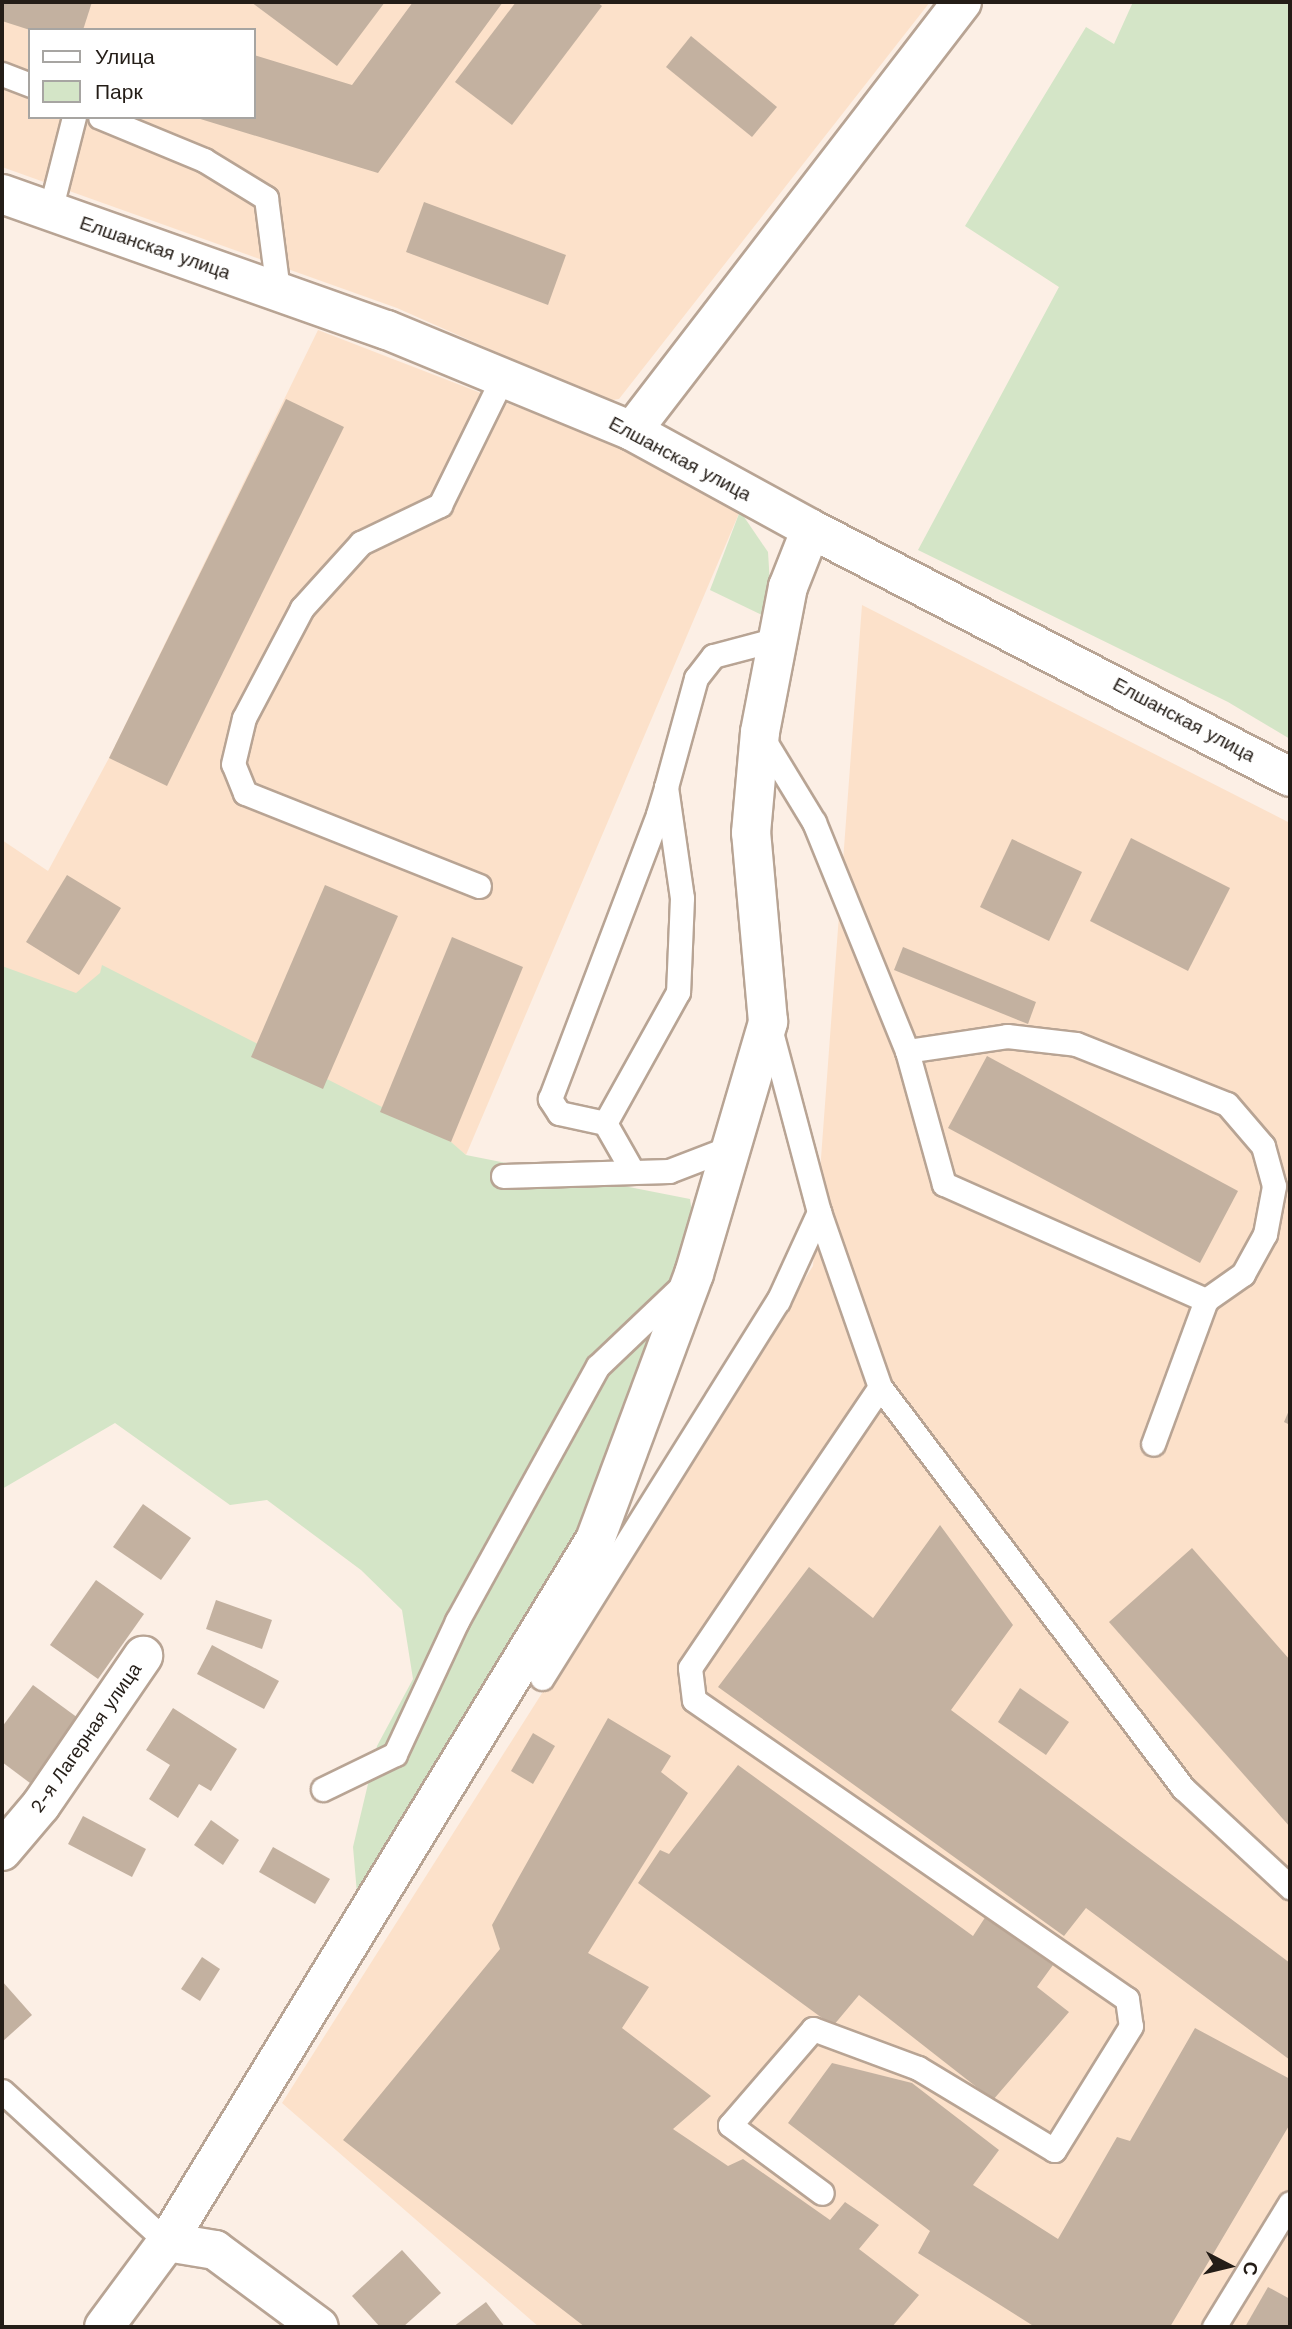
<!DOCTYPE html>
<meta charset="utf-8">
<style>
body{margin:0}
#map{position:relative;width:1292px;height:2329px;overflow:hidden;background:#fcefe5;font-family:"Work Sans",sans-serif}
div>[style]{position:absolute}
.built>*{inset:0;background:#fce1ca}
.green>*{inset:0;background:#d4e5c7}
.building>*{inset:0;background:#c3b1a0}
.roads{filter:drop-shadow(2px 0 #b8a494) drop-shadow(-2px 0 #b8a494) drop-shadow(0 2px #b8a494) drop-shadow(0 -2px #b8a494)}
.lane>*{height:23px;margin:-11.5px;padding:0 11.5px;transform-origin:11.5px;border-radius:11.5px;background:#fff}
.street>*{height:38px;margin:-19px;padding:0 19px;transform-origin:19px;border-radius:19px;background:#fff}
span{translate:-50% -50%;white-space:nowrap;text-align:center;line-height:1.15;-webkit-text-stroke:7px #fff;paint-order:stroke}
.street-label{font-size:19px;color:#241d17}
.frame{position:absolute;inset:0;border:4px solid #241d17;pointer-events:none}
.legend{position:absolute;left:28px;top:28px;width:228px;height:91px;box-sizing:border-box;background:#fff;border:2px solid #a7a5a2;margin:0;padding:9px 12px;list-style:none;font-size:21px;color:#241d17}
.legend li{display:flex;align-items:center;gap:14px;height:35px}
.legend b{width:35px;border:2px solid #a7a5a2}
.north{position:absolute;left:1194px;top:2231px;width:70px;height:70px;-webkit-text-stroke:5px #fff;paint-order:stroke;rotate:97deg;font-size:19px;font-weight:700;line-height:28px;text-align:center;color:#241d17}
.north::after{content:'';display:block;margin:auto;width:24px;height:32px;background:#241d17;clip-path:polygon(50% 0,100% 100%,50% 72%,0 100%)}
</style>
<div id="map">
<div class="built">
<div style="clip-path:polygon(evenodd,2px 2px,930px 2px,619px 399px,606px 401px,397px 308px,2px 167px,2px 2px,30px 30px,254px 30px,254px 117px,30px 117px,30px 30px)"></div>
<div style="clip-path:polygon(318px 330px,631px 451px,740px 511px,466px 1155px,450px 1142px,2px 967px,2px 840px,48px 871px,109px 758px)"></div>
<div style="clip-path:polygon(862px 605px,1290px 823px,1290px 2327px,539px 2327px,282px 2103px,813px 1266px)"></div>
</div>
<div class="green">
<div style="clip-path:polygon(1133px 2px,1290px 2px,1290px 739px,1228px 702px,918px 550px,1059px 287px,965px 226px,1086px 27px,1114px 44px)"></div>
<div style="clip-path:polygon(740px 511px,768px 552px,770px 585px,764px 616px,710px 590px)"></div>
<div style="clip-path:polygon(102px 965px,451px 1142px,466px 1155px,690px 1199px,694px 1225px,585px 1534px,358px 1905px,353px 1847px,377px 1746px,413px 1679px,402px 1610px,361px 1570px,267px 1500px,230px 1505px,115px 1423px,2px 1489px,2px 966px,76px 993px,100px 973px)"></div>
</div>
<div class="building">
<div style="clip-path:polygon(2px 2px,92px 2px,83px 30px,30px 30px,2px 21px)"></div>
<div style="clip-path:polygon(251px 2px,385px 2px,337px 66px)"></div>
<div style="clip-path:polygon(413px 2px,503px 2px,378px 173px,197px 118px,254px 117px,254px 55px,352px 85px)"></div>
<div style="clip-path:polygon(516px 2px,597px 2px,602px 6px,512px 125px,455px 82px)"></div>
<div style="clip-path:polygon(691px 36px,777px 107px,752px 137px,666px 67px)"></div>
<div style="clip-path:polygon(424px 202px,566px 255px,548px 305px,406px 252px)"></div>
<div style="clip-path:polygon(286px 399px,344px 427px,167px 786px,109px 758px)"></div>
<div style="clip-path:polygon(1131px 838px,1230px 888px,1188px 971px,1090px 921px)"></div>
<div style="clip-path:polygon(1012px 839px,1082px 872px,1049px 941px,980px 907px)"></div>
<div style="clip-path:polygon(67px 875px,121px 908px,79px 975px,26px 942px)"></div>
<div style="clip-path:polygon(325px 885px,398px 916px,323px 1089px,251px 1057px)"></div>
<div style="clip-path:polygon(452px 937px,523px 967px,451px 1142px,380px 1112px)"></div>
<div style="clip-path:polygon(903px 947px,1036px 1002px,1028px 1024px,894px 970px)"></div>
<div style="clip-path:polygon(987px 1056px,1238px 1191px,1200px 1263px,948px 1128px)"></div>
<div style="clip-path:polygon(1290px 1408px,1290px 1425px,1284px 1422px)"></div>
<div style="clip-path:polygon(143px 1504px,191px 1538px,161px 1580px,113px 1547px)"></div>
<div style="clip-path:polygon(940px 1525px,1013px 1625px,951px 1710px,1290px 1963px,1290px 2060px,1086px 1908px,1064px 1936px,718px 1687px,809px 1567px,873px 1618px)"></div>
<div style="clip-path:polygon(1192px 1548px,1290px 1660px,1290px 1827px,1109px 1622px)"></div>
<div style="clip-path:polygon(96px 1580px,144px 1614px,98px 1679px,50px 1645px)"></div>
<div style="clip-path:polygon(216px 1600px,272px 1620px,262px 1649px,206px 1629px)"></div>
<div style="clip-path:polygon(212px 1645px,279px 1681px,264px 1709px,197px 1674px)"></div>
<div style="clip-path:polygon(33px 1685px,78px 1718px,30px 1783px,2px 1762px,2px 1727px)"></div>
<div style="clip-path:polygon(1020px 1688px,1069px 1722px,1046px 1755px,998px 1722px)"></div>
<div style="clip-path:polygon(173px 1708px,237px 1749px,211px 1791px,199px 1784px,178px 1818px,149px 1799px,170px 1765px,146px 1750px)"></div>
<div style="clip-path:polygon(608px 1718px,671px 1756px,661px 1772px,688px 1793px,588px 1953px,649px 1987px,622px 2028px,711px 2096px,673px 2129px,728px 2166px,743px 2159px,830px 2220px,845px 2202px,879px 2225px,859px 2249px,919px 2295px,892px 2327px,585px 2327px,343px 2140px,500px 1949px,492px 1925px)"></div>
<div style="clip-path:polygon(533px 1733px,555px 1746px,533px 1784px,511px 1771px)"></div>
<div style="clip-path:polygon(738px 1765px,973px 1936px,986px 1916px,1053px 1965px,1037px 1987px,1069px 2012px,993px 2100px,859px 1995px,833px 2026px,638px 1883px,660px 1850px,669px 1854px)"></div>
<div style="clip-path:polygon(83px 1816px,146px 1849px,132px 1877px,68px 1844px)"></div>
<div style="clip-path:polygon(211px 1820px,239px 1840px,223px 1865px,194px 1845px)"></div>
<div style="clip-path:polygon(273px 1847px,330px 1879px,315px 1904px,259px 1872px)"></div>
<div style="clip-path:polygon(202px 1957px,220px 1969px,200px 2001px,181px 1989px)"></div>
<div style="clip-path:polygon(2px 1981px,32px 2015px,2px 2042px)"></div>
<div style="clip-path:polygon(1195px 2028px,1290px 2079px,1290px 2124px,1170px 2327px,1035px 2327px,918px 2253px,930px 2231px,788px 2123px,832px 2063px,912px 2083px,999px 2150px,973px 2185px,1058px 2239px,1117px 2137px,1130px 2141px)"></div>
<div style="clip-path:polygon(402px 2250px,441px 2293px,403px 2327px,380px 2327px,352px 2296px)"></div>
<div style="clip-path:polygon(1268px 2287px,1290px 2299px,1290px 2327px,1245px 2327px)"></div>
<div style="clip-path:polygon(486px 2302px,505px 2327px,453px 2327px)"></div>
</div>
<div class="roads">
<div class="lane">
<div style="left:2px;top:74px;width:30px;rotate:21deg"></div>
<div style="left:100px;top:117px;width:113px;rotate:22.5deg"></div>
<div style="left:204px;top:160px;width:73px;rotate:31.5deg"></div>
<div style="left:266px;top:198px;width:94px;rotate:82.6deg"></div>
<div style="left:50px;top:211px;width:97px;rotate:-75.7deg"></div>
<div style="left:761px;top:735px;width:102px;rotate:58.7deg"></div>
<div style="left:814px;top:822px;width:247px;rotate:67.9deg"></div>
<div style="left:907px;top:1051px;width:138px;rotate:74.5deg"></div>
<div style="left:944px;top:1184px;width:287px;rotate:23.9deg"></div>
<div style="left:1206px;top:1300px;width:153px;rotate:110.2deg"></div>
<div style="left:666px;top:787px;width:112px;rotate:81.8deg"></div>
<div style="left:682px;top:898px;width:94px;rotate:92.4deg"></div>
<div style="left:678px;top:992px;width:150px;rotate:119.1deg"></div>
<div style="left:605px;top:1123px;width:47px;rotate:-167.7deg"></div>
<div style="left:559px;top:1113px;width:17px;rotate:-123deg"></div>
<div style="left:550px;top:1099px;width:305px;rotate:-69.2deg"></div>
<div style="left:658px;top:814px;width:28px;rotate:-73deg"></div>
<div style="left:666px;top:787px;width:113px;rotate:-74.6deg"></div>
<div style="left:696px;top:678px;width:28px;rotate:-52deg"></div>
<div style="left:713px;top:656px;width:67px;rotate:-14.7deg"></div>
<div style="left:479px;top:886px;width:252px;rotate:-158.3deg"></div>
<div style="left:245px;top:793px;width:31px;rotate:-112deg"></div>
<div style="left:233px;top:764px;width:47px;rotate:-76.6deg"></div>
<div style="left:244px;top:718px;width:124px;rotate:-62.2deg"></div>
<div style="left:302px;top:608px;width:88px;rotate:-47.8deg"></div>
<div style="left:361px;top:543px;width:88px;rotate:-25.7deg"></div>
<div style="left:440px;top:505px;width:143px;rotate:-63.8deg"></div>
<div style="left:770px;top:1028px;width:190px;rotate:75.1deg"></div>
<div style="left:819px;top:1212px;width:185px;rotate:70.8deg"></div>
<div style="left:880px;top:1387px;width:339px;rotate:124.1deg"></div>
<div style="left:690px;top:1668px;width:32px;rotate:83deg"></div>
<div style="left:694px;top:1700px;width:526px;rotate:34.63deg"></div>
<div style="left:1127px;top:1999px;width:27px;rotate:82deg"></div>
<div style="left:1131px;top:2026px;width:146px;rotate:121.8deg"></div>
<div style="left:1054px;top:2150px;width:159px;rotate:-148.9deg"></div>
<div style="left:918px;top:2068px;width:112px;rotate:-159.6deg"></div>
<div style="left:813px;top:2029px;width:127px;rotate:130.8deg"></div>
<div style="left:730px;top:2125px;width:114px;rotate:36.5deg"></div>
<div style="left:907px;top:1051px;width:101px;rotate:-8.5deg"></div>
<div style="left:1007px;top:1036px;width:69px;rotate:6.6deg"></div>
<div style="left:1076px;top:1044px;width:162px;rotate:21.7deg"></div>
<div style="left:1227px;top:1104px;width:55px;rotate:49.4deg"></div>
<div style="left:1263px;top:1146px;width:41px;rotate:74.6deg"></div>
<div style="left:1274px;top:1186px;width:49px;rotate:100.6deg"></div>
<div style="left:1265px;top:1234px;width:46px;rotate:118.8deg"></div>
<div style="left:1243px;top:1274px;width:45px;rotate:144.9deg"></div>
<div style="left:605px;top:1123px;width:56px;rotate:60.3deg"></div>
<div style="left:503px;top:1176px;width:166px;rotate:-1.7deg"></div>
<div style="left:669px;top:1171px;width:64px;rotate:-21deg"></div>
<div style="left:880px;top:1387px;width:503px;rotate:52.92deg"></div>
<div style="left:1183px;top:1788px;width:146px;rotate:42.8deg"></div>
<div style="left:542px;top:1678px;width:445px;rotate:-58deg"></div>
<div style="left:778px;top:1301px;width:98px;rotate:-65.3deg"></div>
<div style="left:323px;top:1789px;width:80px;rotate:-25.9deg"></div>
<div style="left:395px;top:1754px;width:147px;rotate:-65deg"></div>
<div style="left:457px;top:1621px;width:291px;rotate:-61.1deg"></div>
<div style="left:598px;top:1366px;width:119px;rotate:-43.6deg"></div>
<div style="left:2px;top:2091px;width:224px;rotate:42.5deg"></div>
<div style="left:1214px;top:2327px;width:145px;rotate:-58.5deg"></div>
</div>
<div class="street">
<div style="left:2px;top:194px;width:408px;rotate:19.5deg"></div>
<div style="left:387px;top:330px;width:265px;rotate:22.4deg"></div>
<div style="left:632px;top:431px;width:204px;rotate:28.7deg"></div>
<div style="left:811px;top:529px;width:539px;rotate:27.37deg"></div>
<div style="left:632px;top:431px;width:541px;rotate:-52.43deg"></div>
<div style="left:2px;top:1851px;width:60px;rotate:-49.7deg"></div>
<div style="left:41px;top:1805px;width:181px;rotate:-55.6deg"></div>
<div style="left:167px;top:2242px;width:49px;rotate:9.5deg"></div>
<div style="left:215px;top:2250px;width:129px;rotate:36.5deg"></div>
<div style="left:104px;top:2327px;width:106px;rotate:-53.5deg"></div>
<div style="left:167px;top:2242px;width:822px;rotate:-58.63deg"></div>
<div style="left:595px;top:1540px;width:284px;rotate:-69.6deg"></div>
<div style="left:694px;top:1274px;width:263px;rotate:-73.6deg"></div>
<div style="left:768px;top:1022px;width:190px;rotate:-95.1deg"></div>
<div style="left:751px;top:833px;width:101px;rotate:-84.9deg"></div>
<div style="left:760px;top:732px;width:148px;rotate:-79.1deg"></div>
<div style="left:788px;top:587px;width:62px;rotate:-68.4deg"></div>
</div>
</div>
<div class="street-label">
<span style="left:155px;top:248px;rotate:19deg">Елшанская улица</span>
<span style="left:680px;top:459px;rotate:28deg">Елшанская улица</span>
<span style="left:1184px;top:720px;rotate:28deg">Елшанская улица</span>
<span style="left:86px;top:1738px;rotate:-55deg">2-я Лагерная улица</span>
</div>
<div class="frame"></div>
<ul class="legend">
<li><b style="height:9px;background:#fff"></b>Улица</li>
<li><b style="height:19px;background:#d4e5c7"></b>Парк</li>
</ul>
<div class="north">С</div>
</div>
